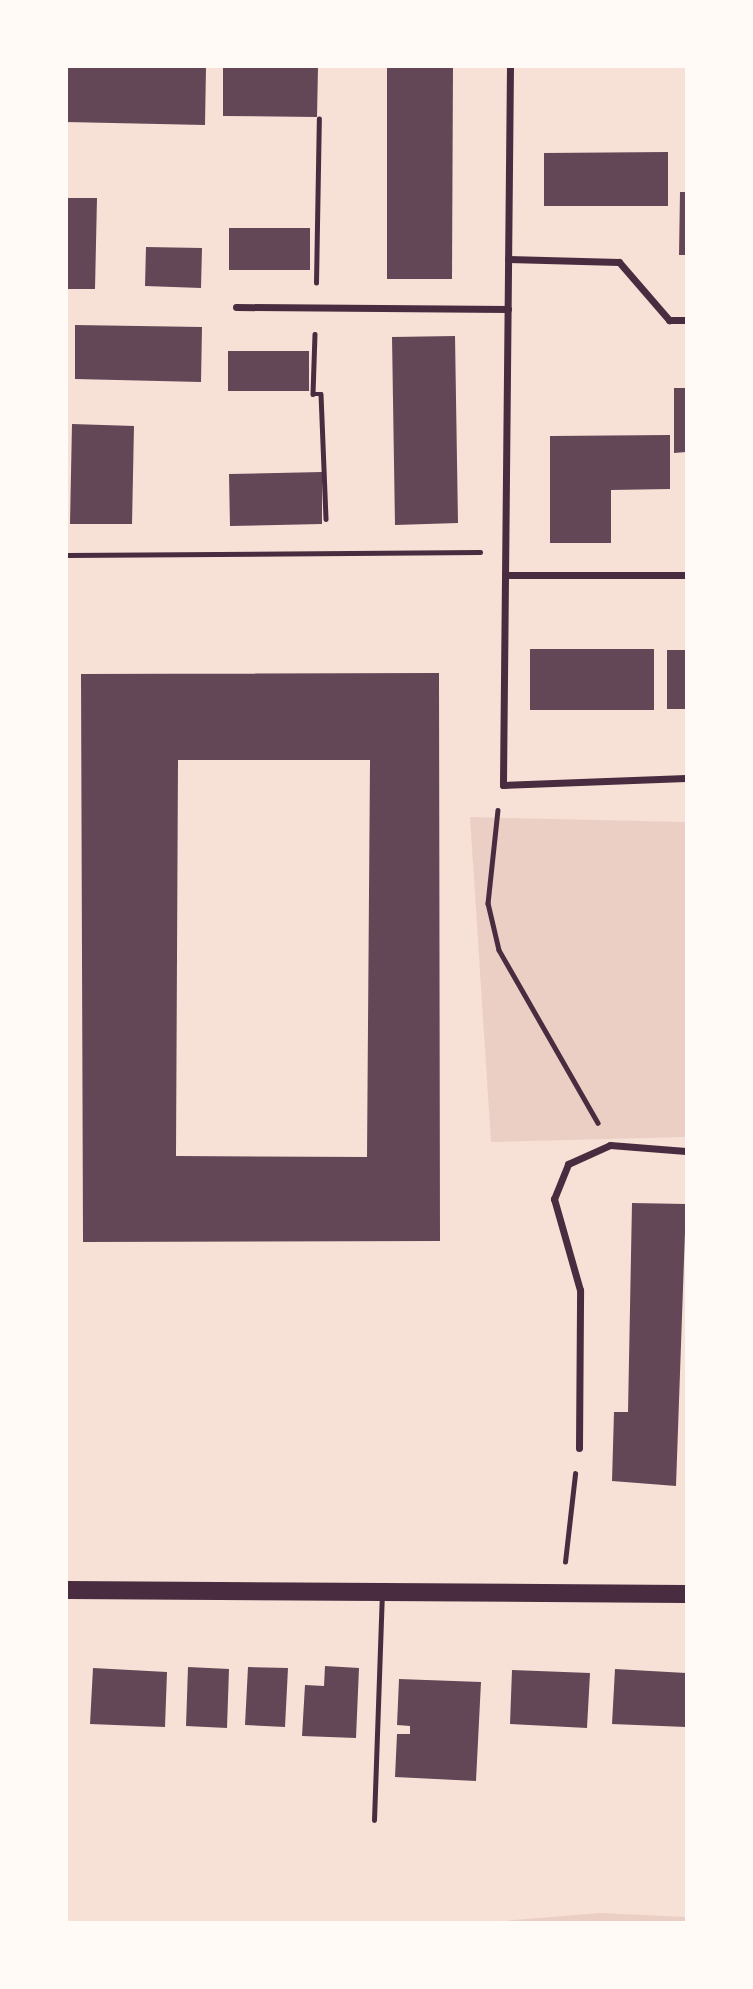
<!DOCTYPE html>
<style>
body{margin:0}
#map{position:relative;width:753px;height:1989px;overflow:hidden;background:#f7e1d7;font-family:"Open Sans",sans-serif}
div>[style]{position:absolute}
.green>*{inset:0;background:#ebcfc5}
.building>*{inset:0;background:#644757}
.path>*{height:4.5px;margin:-2.25px;padding:0 2.25px;transform-origin:2.25px;border-radius:2.25px;background:#4a2c40}
.service>*{height:5px;margin:-2.5px;padding:0 2.5px;transform-origin:2.5px;border-radius:2.5px;background:#4a2c40}
.minor>*{height:7px;margin:-3.5px;padding:0 3.5px;transform-origin:3.5px;border-radius:3.5px;background:#4a2c40}
.primary>*{height:18px;margin:-9px;padding:0 9px;transform-origin:9px;border-radius:9px;background:#4a2c40}
span{translate:-50% -50%;white-space:nowrap;text-align:center;line-height:1.15;-webkit-text-stroke:7px #fffaf5;paint-order:stroke}
.frame{position:absolute;inset:0;border:68px solid #fffaf5;pointer-events:none}
</style>
<div id="map">
<div class="green">
<div style="clip-path:polygon(470px 817px,686px 822px,686px 1137px,491px 1142px)"></div>
<div style="clip-path:polygon(600px 1913px,686px 1917px,686px 1922px,279px 1922px,491px 1922px)"></div>
</div>
<div class="building">
<div style="clip-path:polygon(66px 66px,206px 67px,205px 125px,66px 122px)"></div>
<div style="clip-path:polygon(387px 66px,453px 66px,452px 279px,387px 279px)"></div>
<div style="clip-path:polygon(223px 67px,318px 67px,317px 117px,223px 116px)"></div>
<div style="clip-path:polygon(668px 152px,668px 206px,544px 206px,544px 153px)"></div>
<div style="clip-path:polygon(680px 192px,686px 192px,686px 255px,679px 255px)"></div>
<div style="clip-path:polygon(66px 198px,97px 198px,95px 289px,66px 289px)"></div>
<div style="clip-path:polygon(229px 228px,310px 228px,310px 270px,229px 270px)"></div>
<div style="clip-path:polygon(146px 247px,202px 248px,201px 288px,145px 286px)"></div>
<div style="clip-path:polygon(75px 325px,202px 327px,201px 382px,75px 379px)"></div>
<div style="clip-path:polygon(455px 336px,458px 523px,395px 525px,392px 337px)"></div>
<div style="clip-path:polygon(228px 351px,309px 351px,309px 391px,228px 391px)"></div>
<div style="clip-path:polygon(674px 388px,686px 388px,686px 452px,674px 453px)"></div>
<div style="clip-path:polygon(72px 424px,134px 426px,132px 524px,70px 524px)"></div>
<div style="clip-path:polygon(670px 435px,670px 489px,611px 490px,611px 543px,550px 543px,550px 436px)"></div>
<div style="clip-path:polygon(322px 472px,322px 524px,230px 526px,229px 474px)"></div>
<div style="clip-path:polygon(530px 649px,654px 649px,654px 710px,530px 710px)"></div>
<div style="clip-path:polygon(667px 650px,686px 650px,686px 709px,667px 709px)"></div>
<div style="clip-path:polygon(evenodd,439px 673px,440px 1241px,83px 1242px,81px 674px,439px 673px,178px 760px,370px 760px,367px 1157px,176px 1156px,178px 760px)"></div>
<div style="clip-path:polygon(632px 1203px,686px 1204px,676px 1486px,612px 1481px,614px 1412px,628px 1412px)"></div>
<div style="clip-path:polygon(325px 1666px,359px 1668px,356px 1738px,302px 1736px,305px 1685px,324px 1686px)"></div>
<div style="clip-path:polygon(188px 1667px,229px 1669px,227px 1728px,186px 1726px)"></div>
<div style="clip-path:polygon(248px 1667px,288px 1668px,285px 1727px,245px 1725px)"></div>
<div style="clip-path:polygon(93px 1668px,167px 1672px,165px 1727px,90px 1724px)"></div>
<div style="clip-path:polygon(615px 1669px,686px 1673px,686px 1727px,612px 1724px)"></div>
<div style="clip-path:polygon(512px 1670px,590px 1673px,587px 1728px,510px 1724px)"></div>
<div style="clip-path:polygon(399px 1679px,481px 1682px,476px 1781px,395px 1777px,397px 1734px,410px 1734px,410px 1726px,397px 1725px)"></div>
</div>
<div class="path">
<div style="left:316px;top:283px;width:164px;rotate:-89deg"></div>
<div style="left:315px;top:334px;width:60px;rotate:91.9deg"></div>
<div style="left:313px;top:394px;width:8px"></div>
<div style="left:321px;top:394px;width:125px;rotate:87.7deg"></div>
<div style="left:66px;top:555px;width:414px;rotate:-0.4deg"></div>
<div style="left:498px;top:810px;width:94px;rotate:96.1deg"></div>
<div style="left:488px;top:903px;width:48px;rotate:76.8deg"></div>
<div style="left:499px;top:950px;width:199px;rotate:60.2deg"></div>
<div style="left:565px;top:1562px;width:89px;rotate:-83.5deg"></div>
</div>
<div class="service">
<div style="left:374px;top:1820px;width:226px;rotate:-88deg"></div>
</div>
<div class="minor">
<div style="left:510px;top:66px;width:719px;rotate:90.56deg"></div>
<div style="left:503px;top:785px;width:183px;rotate:-2.2deg"></div>
<div style="left:508px;top:259px;width:111px;rotate:1.5deg"></div>
<div style="left:619px;top:262px;width:77px;rotate:49.2deg"></div>
<div style="left:669px;top:320px;width:17px"></div>
<div style="left:236px;top:307px;width:272px;rotate:0.4deg"></div>
<div style="left:505px;top:575px;width:181px"></div>
<div style="left:579px;top:1448px;width:158px;rotate:-89.6deg"></div>
<div style="left:580px;top:1290px;width:95px;rotate:-105.9deg"></div>
<div style="left:554px;top:1199px;width:38px;rotate:-68deg"></div>
<div style="left:568px;top:1164px;width:46px;rotate:-24.3deg"></div>
<div style="left:610px;top:1145px;width:76px;rotate:4.5deg"></div>
</div>
<div class="primary">
<div style="left:66px;top:1590px;width:620px;rotate:0.37deg"></div>
</div>
<div class="frame"></div>
</div>
